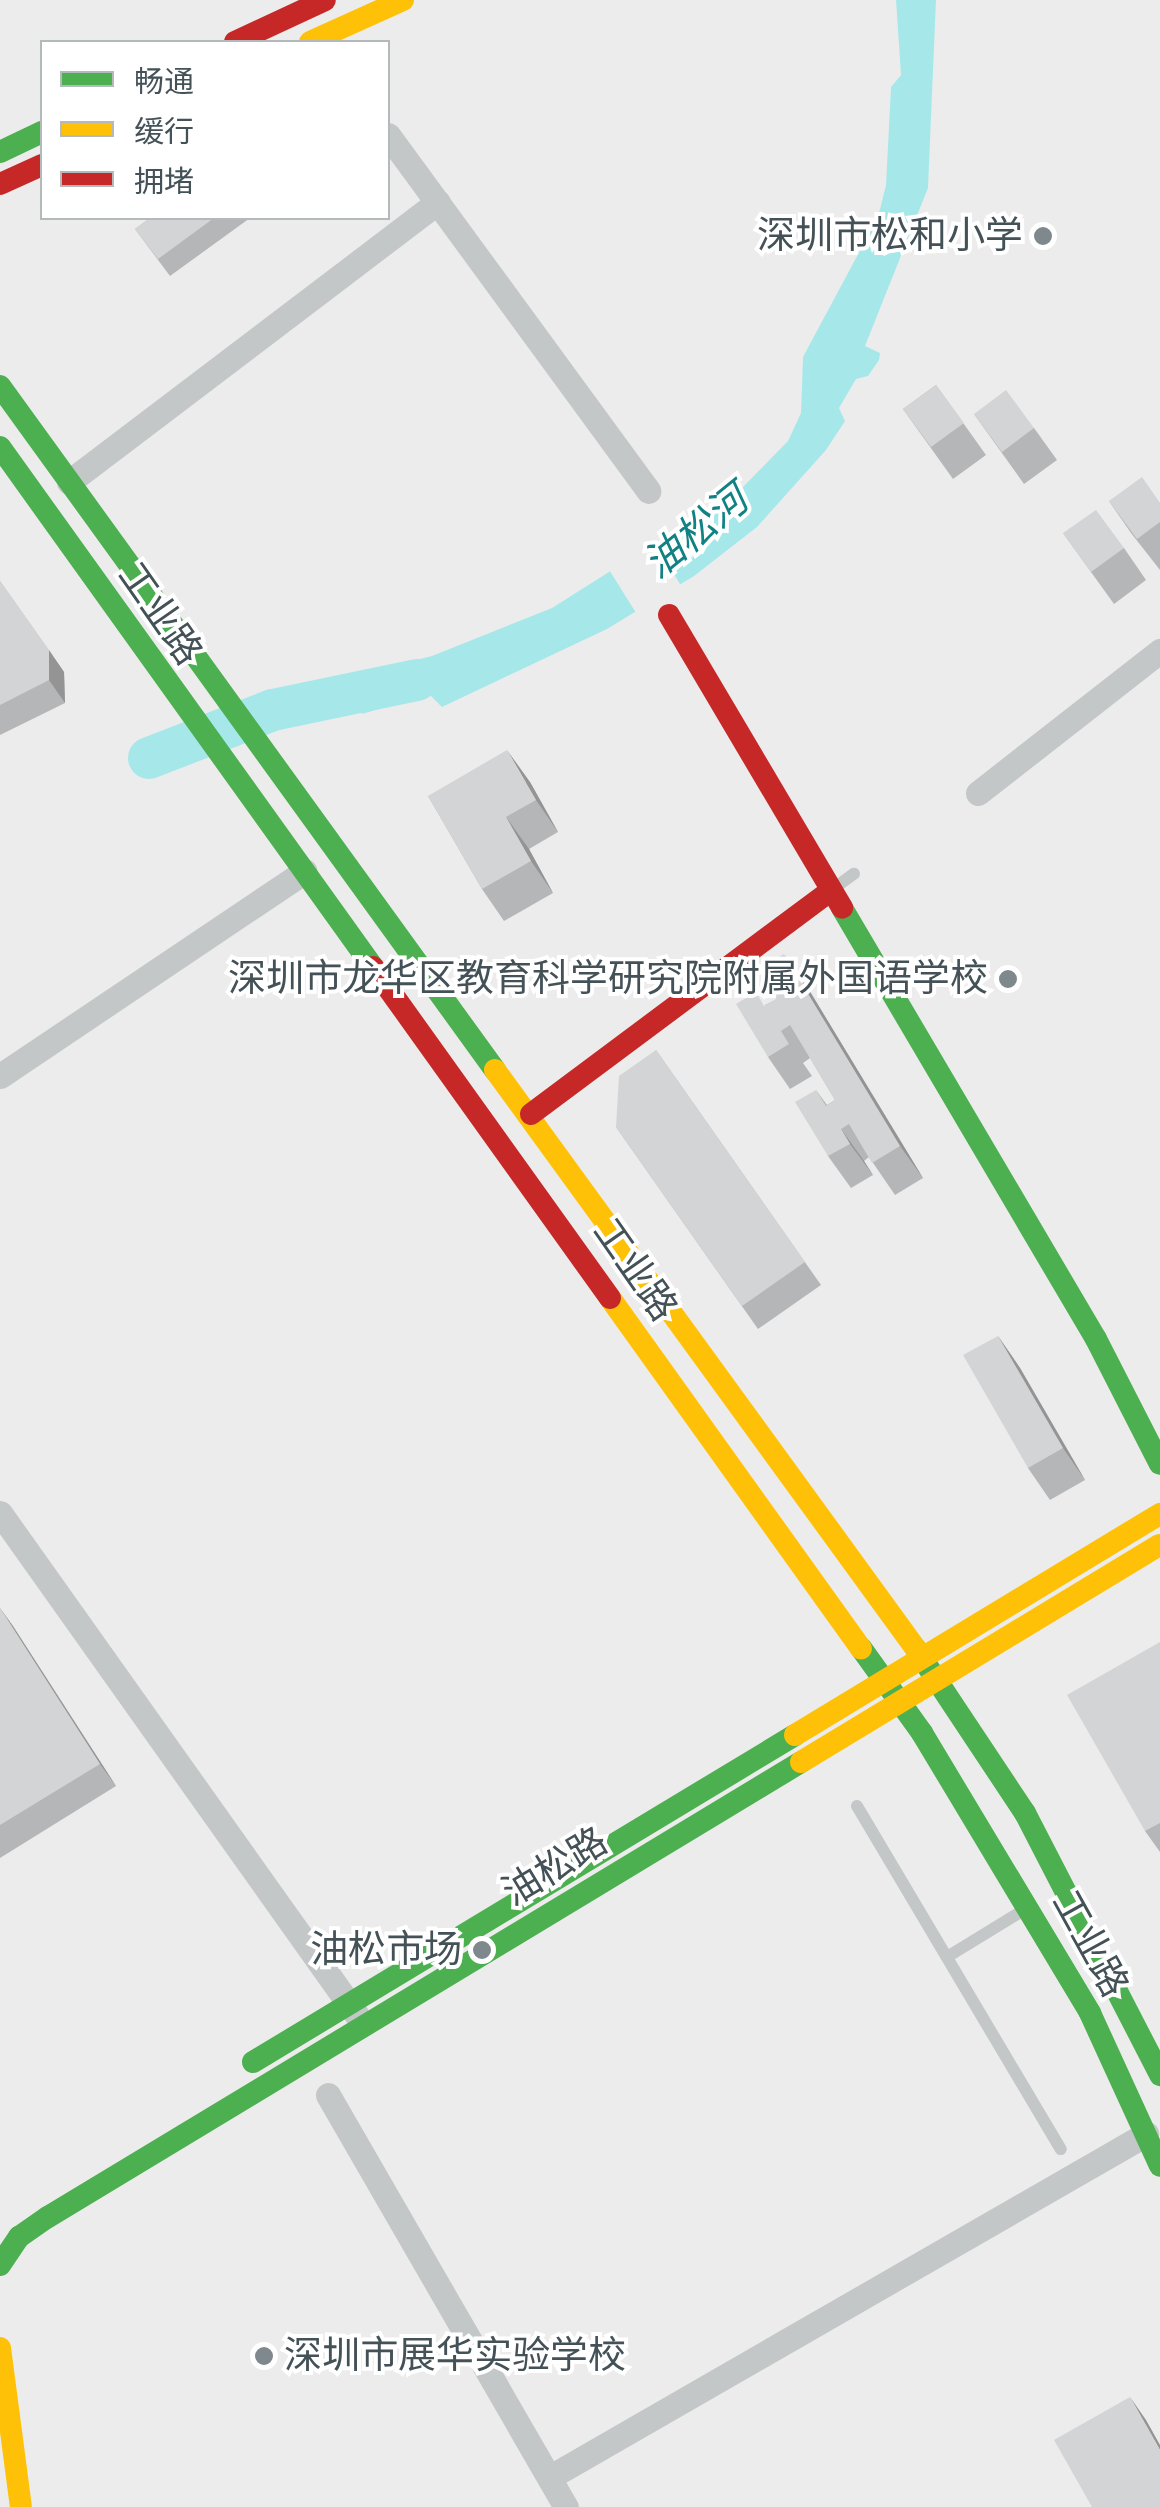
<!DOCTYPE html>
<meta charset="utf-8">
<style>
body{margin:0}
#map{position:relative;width:1160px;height:2507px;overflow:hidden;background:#edecec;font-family:Signika,"Noto Sans SC",sans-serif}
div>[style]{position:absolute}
.water>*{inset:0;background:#a6e8e9}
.pier>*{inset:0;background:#edecec}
.river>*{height:42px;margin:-21px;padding:0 21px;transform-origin:21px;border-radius:21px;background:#a6e8e9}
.lane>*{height:12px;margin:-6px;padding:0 6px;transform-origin:6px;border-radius:6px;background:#c3c7c8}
.street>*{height:25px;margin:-12.5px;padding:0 12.5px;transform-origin:12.5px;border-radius:12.5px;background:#c3c7c8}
.fast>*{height:22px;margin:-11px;padding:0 11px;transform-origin:11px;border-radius:11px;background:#4caf50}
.slow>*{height:22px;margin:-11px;padding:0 11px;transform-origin:11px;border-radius:11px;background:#ffc107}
.jam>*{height:22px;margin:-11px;padding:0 11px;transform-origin:11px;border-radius:11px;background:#c62828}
.wall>*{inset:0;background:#b5b6b7}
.shaded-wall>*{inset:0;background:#949495}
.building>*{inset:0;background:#d3d4d5}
.dots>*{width:28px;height:28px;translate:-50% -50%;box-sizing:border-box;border:5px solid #fff;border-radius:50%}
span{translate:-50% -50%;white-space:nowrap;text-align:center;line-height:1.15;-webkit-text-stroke:8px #fff;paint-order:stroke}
.poi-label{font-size:38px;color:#445258}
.right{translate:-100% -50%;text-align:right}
.left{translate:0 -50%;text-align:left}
.street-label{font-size:38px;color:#445258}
.water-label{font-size:40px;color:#108283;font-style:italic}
.legend{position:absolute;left:40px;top:40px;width:350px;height:180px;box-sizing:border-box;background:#fff;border:2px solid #b4babc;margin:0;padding:12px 18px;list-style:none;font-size:30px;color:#445258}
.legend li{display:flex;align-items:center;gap:20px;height:50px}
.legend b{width:50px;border:2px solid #b4babc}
</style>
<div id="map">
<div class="water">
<div style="clip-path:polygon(896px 0,936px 0,928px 188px,865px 346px,880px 353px,879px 360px,868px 376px,856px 379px,839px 408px,845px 421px,826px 450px,757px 527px,694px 576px,607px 629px,442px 707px,429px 694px,362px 714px,359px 674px,432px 656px,552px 608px,742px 488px,788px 441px,801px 413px,803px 357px,878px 217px,886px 185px,891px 87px,901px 75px)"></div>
</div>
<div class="pier">
<div style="clip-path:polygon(652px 538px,683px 589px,638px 616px,608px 568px)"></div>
</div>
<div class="river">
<div style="left:149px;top:758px;width:133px;rotate:-21.2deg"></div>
<div style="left:273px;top:710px;width:147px;rotate:-11.8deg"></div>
</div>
<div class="lane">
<div style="left:833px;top:889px;width:26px;rotate:-36deg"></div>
<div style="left:857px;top:1806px;width:399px;rotate:59.3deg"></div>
<div style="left:947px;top:1957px;width:88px;rotate:-31.5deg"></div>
</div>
<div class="street">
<div style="left:388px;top:135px;width:441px;rotate:53.8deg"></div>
<div style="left:69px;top:482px;width:463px;rotate:-37.2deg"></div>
<div style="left:978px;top:793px;width:231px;rotate:-38deg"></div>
<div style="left:0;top:1076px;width:367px;rotate:-33.9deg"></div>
<div style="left:0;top:1513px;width:615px;rotate:54.6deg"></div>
<div style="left:328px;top:2095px;width:476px;rotate:60deg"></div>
<div style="left:550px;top:2477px;width:688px;rotate:-29.92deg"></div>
</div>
<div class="fast">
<div style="left:0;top:152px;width:47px;rotate:-25.5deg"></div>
<div style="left:0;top:386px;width:844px;rotate:54.11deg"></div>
<div style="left:0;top:447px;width:640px;rotate:54.35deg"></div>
<div style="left:842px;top:908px;width:500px;rotate:59.49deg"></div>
<div style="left:1096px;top:1339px;width:140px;rotate:62.9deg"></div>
<div style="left:861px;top:1648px;width:105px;rotate:54.3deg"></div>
<div style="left:922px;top:1733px;width:327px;rotate:59deg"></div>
<div style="left:1090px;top:2013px;width:168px;rotate:65.4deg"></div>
<div style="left:916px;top:1649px;width:197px;rotate:56.4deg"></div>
<div style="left:1025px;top:1813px;width:295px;rotate:62.7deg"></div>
<div style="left:253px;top:2062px;width:633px;rotate:-31.1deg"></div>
<div style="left:0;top:2265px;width:34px;rotate:-56deg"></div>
<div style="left:19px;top:2237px;width:35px;rotate:-35deg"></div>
<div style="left:48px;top:2217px;width:880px;rotate:-31.14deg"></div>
</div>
<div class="slow">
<div style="left:310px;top:42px;width:102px;rotate:-24.3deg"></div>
<div style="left:495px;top:1070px;width:716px;rotate:53.98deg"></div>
<div style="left:610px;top:1298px;width:431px;rotate:54.4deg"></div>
<div style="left:795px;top:1735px;width:427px;rotate:-31.2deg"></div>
<div style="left:801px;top:1762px;width:419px;rotate:-31.2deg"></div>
<div style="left:0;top:2348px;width:160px;rotate:82.5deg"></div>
</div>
<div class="jam">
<div style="left:235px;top:42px;width:99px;rotate:-25deg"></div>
<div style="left:0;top:184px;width:46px;rotate:-24.3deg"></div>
<div style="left:669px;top:615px;width:340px;rotate:59.4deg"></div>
<div style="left:373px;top:967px;width:407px;rotate:54.4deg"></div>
<div style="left:531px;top:1114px;width:374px;rotate:-36.7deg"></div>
</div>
<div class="wall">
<div style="clip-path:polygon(150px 218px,250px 218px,170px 276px,135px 229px)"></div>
<div style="clip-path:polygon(936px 385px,986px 455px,953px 479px,903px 409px)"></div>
<div style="clip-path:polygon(974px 414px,1034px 428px,1057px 460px,1024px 484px)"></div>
<div style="clip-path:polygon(1109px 501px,1160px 503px,1160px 570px,1131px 533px)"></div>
<div style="clip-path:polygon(1063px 533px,1124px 548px,1146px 580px,1114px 604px)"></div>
<div style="clip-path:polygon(0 581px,64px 672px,65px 703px,0 735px)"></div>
<div style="clip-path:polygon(530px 782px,558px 832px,529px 849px,553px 893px,504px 921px,482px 889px,428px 796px)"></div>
<div style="clip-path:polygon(806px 985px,923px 1178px,895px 1195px,869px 1157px,864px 1161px,873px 1175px,851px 1188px,828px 1156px,816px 1090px,827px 1105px,835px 1100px,810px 1058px,803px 1063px,812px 1076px,790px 1089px,768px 1057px,765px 1005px)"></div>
<div style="clip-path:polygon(656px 1050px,821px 1285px,758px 1329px,616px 1127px)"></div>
<div style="clip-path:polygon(998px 1336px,1020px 1368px,1085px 1480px,1050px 1500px,1028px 1468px)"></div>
<div style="clip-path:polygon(0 1608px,116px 1786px,0 1858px)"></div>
<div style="clip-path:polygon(1160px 1642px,1160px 1852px,1145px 1831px)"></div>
</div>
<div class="shaded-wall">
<div style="clip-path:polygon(49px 650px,64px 672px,65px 703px,49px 680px)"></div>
<div style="clip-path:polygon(507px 750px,530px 782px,558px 832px,536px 800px)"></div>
<div style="clip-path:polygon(506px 817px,529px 849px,553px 893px,531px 861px)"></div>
<div style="clip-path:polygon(784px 954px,806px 985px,923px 1178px,900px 1146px)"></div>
<div style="clip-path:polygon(841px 1129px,864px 1161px,873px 1175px,850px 1144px)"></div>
<div style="clip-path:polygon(998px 1336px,1020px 1368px,1085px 1480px,1063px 1448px)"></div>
<div style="clip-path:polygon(0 1608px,13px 1626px,116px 1786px,100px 1764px)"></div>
<div style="clip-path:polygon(1130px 2397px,1146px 2420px,1160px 2445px,1160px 2450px)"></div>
</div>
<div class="building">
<div style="clip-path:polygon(150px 218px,214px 218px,158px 259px,135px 229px)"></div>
<div style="clip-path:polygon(936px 385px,964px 423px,931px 447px,903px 409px)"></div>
<div style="clip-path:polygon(1006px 390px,1034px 428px,1002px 452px,974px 414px)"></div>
<div style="clip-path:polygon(1142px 477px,1160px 503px,1160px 522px,1137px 539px,1109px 501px)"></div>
<div style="clip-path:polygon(1096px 510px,1124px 548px,1091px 572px,1063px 533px)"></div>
<div style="clip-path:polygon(0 581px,49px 650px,49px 680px,0 705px)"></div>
<div style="clip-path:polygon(507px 750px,536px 800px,506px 817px,531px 861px,482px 889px,428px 796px)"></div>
<div style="clip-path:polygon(784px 954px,900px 1146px,872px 1163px,849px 1124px,841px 1129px,850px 1144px,828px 1156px,795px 1102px,816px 1090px,826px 1106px,835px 1100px,790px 1025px,781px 1031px,789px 1044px,768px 1057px,736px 1004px,756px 992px,764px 1006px,776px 999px,758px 969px)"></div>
<div style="clip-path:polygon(656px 1050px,805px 1262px,742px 1306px,616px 1127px,619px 1076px)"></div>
<div style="clip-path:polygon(998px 1336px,1063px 1448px,1028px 1468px,963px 1355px)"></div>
<div style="clip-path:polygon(0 1608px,100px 1764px,0 1825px)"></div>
<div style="clip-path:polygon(1160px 1642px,1160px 1823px,1145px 1831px,1067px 1695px)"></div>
<div style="clip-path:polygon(1130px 2397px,1160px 2450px,1160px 2507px,1092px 2507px,1054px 2440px)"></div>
</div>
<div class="dots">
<div style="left:1043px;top:236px;background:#7f888c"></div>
<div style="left:1008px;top:979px;background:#7f888c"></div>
<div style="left:482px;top:1950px;background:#7f888c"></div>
<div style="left:264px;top:2356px;background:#7f888c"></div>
</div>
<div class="poi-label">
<span class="right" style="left:1023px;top:236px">深圳市松和小学</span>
<span class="right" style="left:988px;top:979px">深圳市龙华区教育科学研究院附属外国语学校</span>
<span class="right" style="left:462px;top:1950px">油松市场</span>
<span class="left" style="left:284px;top:2356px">深圳市展华实验学校</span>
</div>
<div class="street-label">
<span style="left:160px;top:614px;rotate:55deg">工业路</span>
<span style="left:635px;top:1270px;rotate:55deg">工业路</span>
<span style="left:555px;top:1867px;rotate:-31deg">油松路</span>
<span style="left:1090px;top:1944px;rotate:61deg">工业路</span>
</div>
<div class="water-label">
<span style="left:696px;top:532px;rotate:-39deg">油松河</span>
</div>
<ul class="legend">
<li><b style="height:12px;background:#4caf50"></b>畅通</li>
<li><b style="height:12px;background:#ffc107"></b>缓行</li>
<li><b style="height:12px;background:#c62828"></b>拥堵</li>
</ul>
</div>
